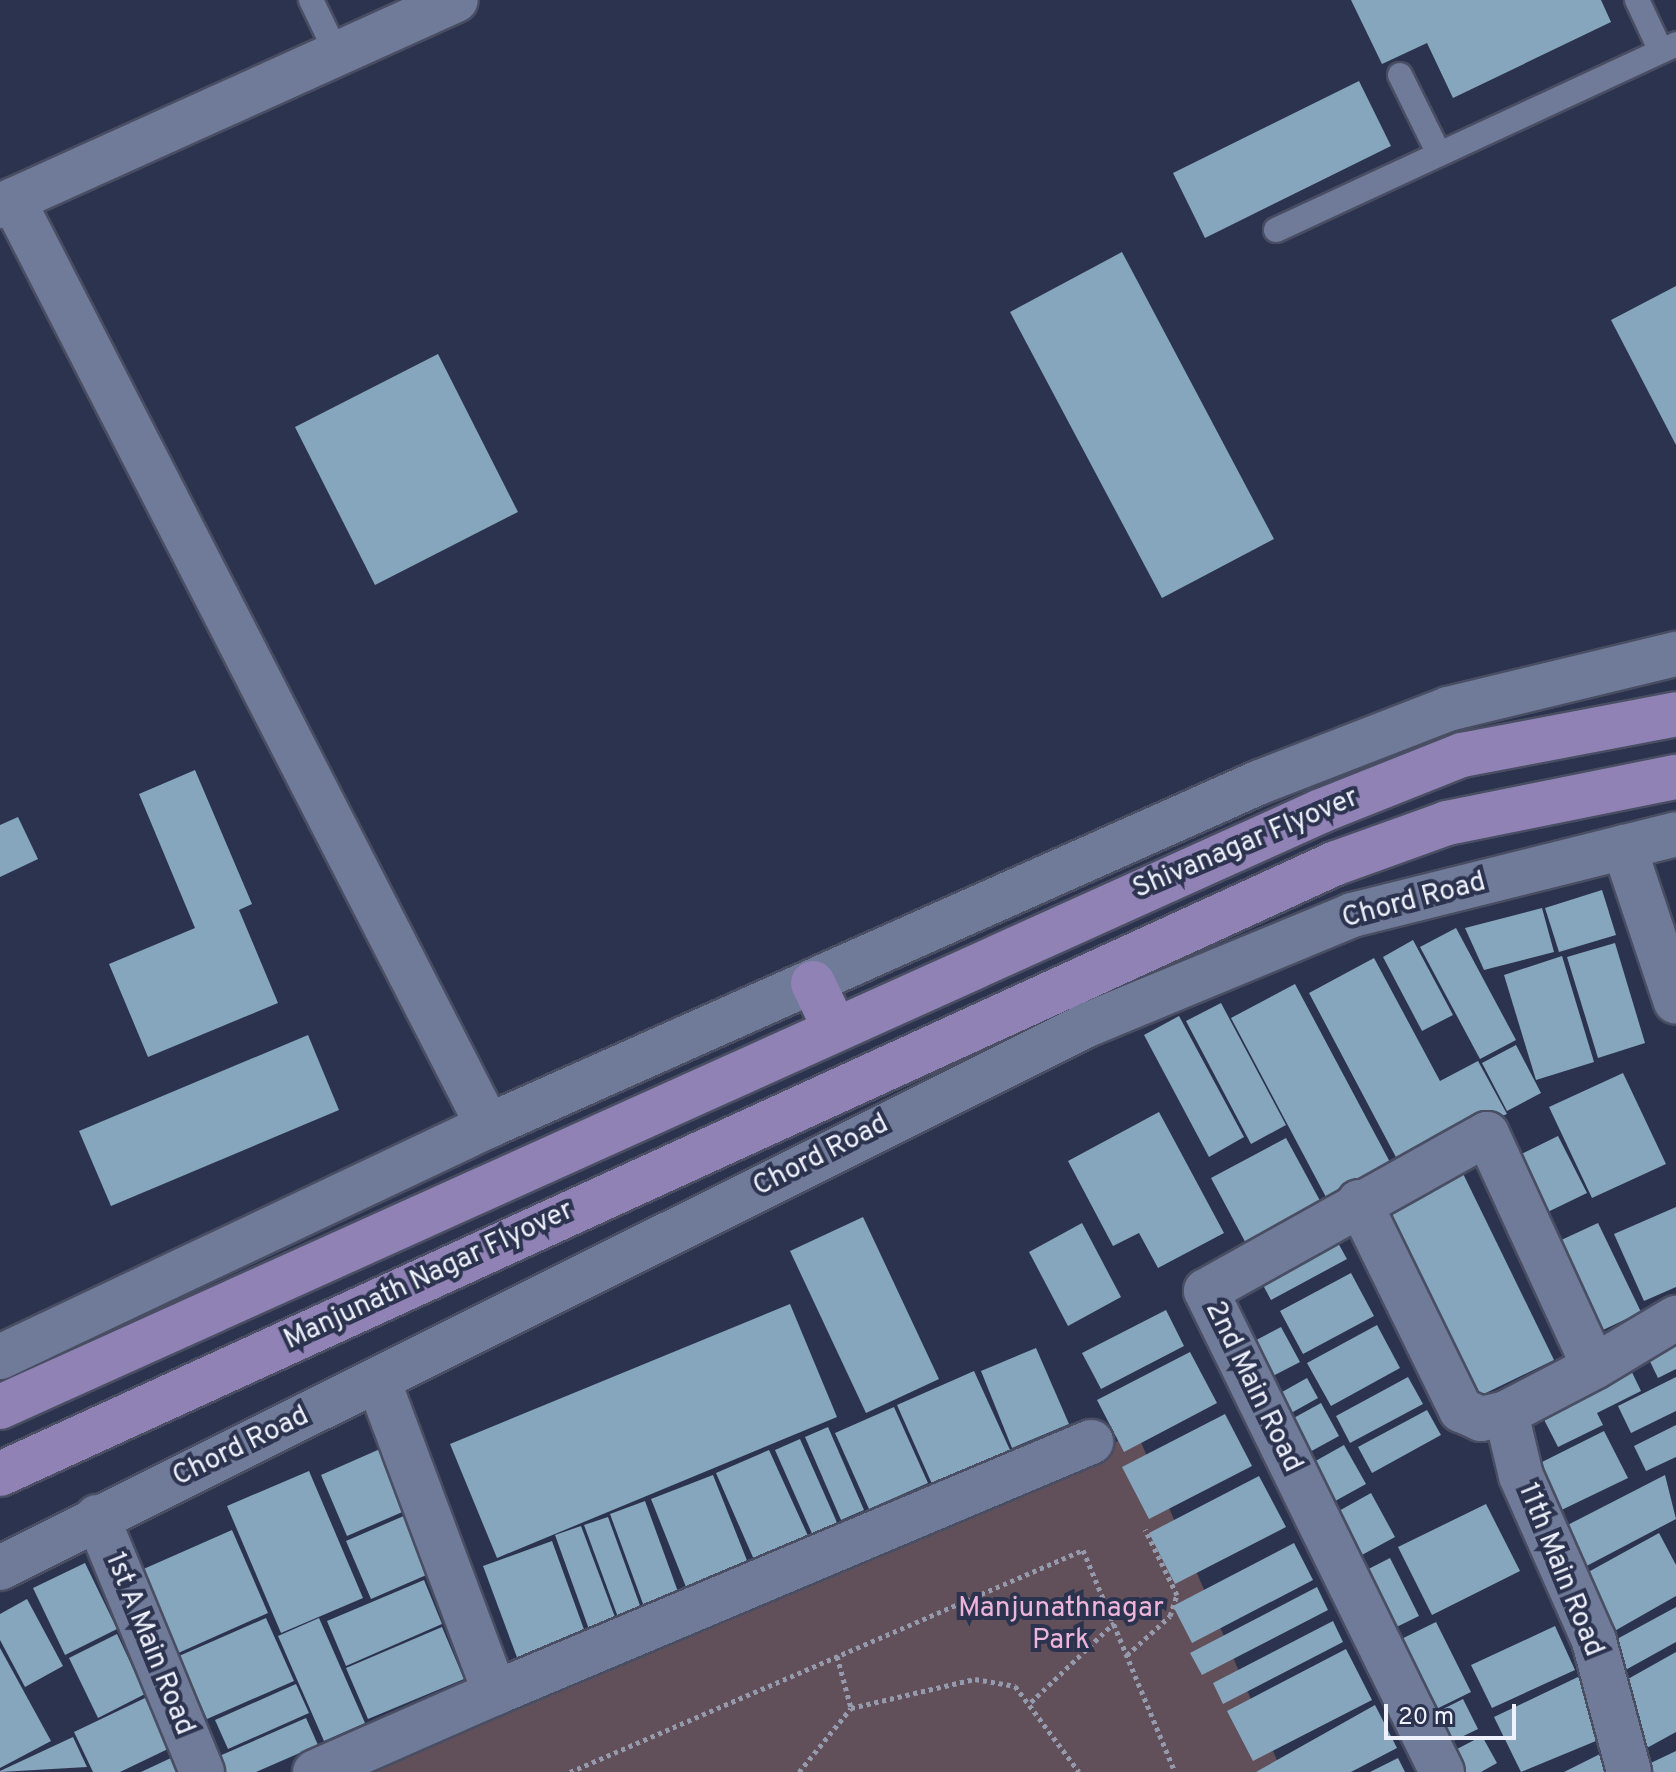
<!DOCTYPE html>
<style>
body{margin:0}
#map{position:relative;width:1676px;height:1772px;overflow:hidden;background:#2c334e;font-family:Overpass,sans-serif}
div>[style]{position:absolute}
.green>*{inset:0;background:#614f5a}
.building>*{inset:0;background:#85a6bd}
.path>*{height:5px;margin-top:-2.5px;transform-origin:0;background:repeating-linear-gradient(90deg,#959aad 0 4px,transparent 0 8px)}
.roads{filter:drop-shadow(2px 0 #494e63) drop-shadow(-2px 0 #494e63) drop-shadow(0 2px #494e63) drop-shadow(0 -2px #494e63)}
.service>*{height:24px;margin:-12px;padding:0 12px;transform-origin:12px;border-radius:12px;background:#707a99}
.minor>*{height:44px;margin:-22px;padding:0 22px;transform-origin:22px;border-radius:22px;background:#707a99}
.tertiary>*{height:44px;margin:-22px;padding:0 22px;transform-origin:22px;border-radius:22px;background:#707a99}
.primary>*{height:44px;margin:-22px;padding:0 22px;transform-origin:22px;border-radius:22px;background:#9082b5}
span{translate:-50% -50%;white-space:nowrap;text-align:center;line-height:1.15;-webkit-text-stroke:8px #2c334e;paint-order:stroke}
.street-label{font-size:28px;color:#eff2fd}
.park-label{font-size:28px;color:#edb5da}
.scale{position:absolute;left:1384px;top:1704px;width:132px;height:36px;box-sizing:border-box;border:4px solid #eff2fd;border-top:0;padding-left:10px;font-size:24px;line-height:28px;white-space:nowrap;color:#eff2fd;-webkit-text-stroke:6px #2c334e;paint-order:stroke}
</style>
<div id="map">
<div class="green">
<div style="clip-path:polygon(1137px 1433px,1282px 1772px,349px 1772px)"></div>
</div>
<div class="building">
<div style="clip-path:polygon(1351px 0,1601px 0,1611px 22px,1453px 98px,1427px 43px,1382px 64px)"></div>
<div style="clip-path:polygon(1359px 81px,1391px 146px,1205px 238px,1173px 173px)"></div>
<div style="clip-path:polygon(1122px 252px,1274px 539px,1162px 598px,1010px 312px)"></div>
<div style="clip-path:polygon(1676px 286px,1676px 445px,1611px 320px)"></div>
<div style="clip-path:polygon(438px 354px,518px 512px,375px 585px,295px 427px)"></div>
<div style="clip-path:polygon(195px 770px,252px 904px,239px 910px,278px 1003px,148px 1057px,109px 964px,195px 928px,139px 794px)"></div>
<div style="clip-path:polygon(18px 817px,38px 859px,0 877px,0 825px)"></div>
<div style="clip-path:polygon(1602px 890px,1616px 935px,1559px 952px,1545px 908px)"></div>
<div style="clip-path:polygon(1542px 908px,1554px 952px,1484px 970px,1465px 928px)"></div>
<div style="clip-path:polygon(1456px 928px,1516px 1040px,1480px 1059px,1420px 947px)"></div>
<div style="clip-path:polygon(1413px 940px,1453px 1015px,1422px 1031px,1383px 957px)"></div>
<div style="clip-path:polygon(1615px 943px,1645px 1043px,1598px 1058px,1567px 957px)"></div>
<div style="clip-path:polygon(1562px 956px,1594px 1062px,1536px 1080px,1504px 975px)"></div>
<div style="clip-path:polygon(1374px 958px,1440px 1081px,1478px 1061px,1507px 1114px,1398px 1161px,1309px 993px)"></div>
<div style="clip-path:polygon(1295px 984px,1391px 1164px,1327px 1199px,1231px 1018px)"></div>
<div style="clip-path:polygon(1221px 1003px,1286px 1125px,1251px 1144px,1186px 1021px)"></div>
<div style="clip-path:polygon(1179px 1016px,1244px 1137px,1209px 1157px,1144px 1035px)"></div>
<div style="clip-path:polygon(308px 1035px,339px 1110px,111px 1206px,79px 1131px)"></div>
<div style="clip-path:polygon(1516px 1045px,1541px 1093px,1507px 1111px,1482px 1063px)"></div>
<div style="clip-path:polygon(1623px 1073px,1666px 1164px,1592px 1198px,1549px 1107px)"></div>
<div style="clip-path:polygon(1159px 1112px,1224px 1233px,1158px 1268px,1139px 1233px,1113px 1246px,1068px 1161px)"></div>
<div style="clip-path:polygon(1558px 1136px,1587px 1193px,1527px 1222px,1499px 1165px)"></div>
<div style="clip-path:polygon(1286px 1138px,1324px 1208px,1249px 1249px,1211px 1178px)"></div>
<div style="clip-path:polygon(1450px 1147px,1554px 1360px,1463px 1404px,1359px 1191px)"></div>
<div style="clip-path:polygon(1676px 1207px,1676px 1287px,1644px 1301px,1614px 1234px)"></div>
<div style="clip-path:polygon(1323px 1216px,1347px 1259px,1271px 1300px,1248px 1257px)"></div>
<div style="clip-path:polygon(863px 1217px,939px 1379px,866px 1413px,790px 1251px)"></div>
<div style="clip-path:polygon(1082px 1223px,1121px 1297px,1068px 1326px,1029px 1252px)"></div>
<div style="clip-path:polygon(1598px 1223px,1641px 1312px,1586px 1338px,1544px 1248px)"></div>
<div style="clip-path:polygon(1351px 1273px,1374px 1316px,1303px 1354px,1280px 1311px)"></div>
<div style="clip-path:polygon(790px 1304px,837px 1417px,497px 1558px,450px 1444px)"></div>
<div style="clip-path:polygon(1166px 1310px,1184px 1346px,1101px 1389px,1082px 1353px)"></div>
<div style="clip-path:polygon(1377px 1325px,1400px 1368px,1331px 1406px,1307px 1363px)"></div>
<div style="clip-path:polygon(1281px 1327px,1300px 1362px,1246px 1390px,1228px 1355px)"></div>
<div style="clip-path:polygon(1676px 1332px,1676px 1369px,1658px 1378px,1644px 1349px)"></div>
<div style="clip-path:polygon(1036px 1348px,1069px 1424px,1012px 1448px,981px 1371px)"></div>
<div style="clip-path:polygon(1190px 1352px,1217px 1403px,1124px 1452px,1097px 1400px)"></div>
<div style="clip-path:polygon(1627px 1362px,1641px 1391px,1597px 1413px,1603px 1425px,1558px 1447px,1537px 1406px)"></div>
<div style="clip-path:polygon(974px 1371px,1010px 1450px,932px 1484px,897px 1405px)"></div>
<div style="clip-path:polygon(1408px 1377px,1423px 1404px,1350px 1443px,1336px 1416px)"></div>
<div style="clip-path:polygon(1676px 1377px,1676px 1411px,1631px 1433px,1618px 1406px)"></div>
<div style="clip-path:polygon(1307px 1378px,1318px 1398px,1266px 1427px,1255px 1407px)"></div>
<div style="clip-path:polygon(1321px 1403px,1339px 1436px,1286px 1465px,1268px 1432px)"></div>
<div style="clip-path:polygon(894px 1407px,928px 1483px,869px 1509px,835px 1433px)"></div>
<div style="clip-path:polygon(1427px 1410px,1441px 1435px,1372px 1473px,1358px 1447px)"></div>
<div style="clip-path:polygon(1225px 1414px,1252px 1466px,1149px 1519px,1122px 1467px)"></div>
<div style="clip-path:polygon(1676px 1425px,1676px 1457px,1646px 1471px,1634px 1446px)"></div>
<div style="clip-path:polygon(828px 1427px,864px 1510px,841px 1520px,805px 1437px)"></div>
<div style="clip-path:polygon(1604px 1431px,1628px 1478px,1549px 1516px,1526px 1470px)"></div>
<div style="clip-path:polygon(800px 1439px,839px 1527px,814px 1538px,775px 1450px)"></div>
<div style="clip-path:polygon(1344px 1445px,1366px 1484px,1308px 1516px,1287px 1477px)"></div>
<div style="clip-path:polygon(380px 1449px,407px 1510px,347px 1536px,321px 1475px)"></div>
<div style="clip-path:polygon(769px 1450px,809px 1538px,755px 1562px,716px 1473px)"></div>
<div style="clip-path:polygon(309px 1471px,363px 1598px,281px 1633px,227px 1506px)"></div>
<div style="clip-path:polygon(713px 1475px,748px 1563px,686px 1587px,651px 1499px)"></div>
<div style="clip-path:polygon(1665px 1475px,1676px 1519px,1577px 1571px,1556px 1531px)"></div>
<div style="clip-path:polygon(1259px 1476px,1286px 1527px,1175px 1584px,1149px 1533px)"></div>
<div style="clip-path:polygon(1371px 1493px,1395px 1537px,1336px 1569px,1312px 1526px)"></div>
<div style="clip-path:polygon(645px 1501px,681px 1600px,646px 1612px,610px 1514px)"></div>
<div style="clip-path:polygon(1486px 1504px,1520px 1571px,1432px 1615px,1398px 1547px)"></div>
<div style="clip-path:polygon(406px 1515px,431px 1573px,371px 1599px,346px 1541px)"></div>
<div style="clip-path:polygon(608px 1517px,642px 1611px,619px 1620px,584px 1525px)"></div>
<div style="clip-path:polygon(581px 1526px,618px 1625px,591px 1635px,555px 1535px)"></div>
<div style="clip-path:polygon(232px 1530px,268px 1613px,176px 1654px,139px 1571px)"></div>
<div style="clip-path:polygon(1659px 1533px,1676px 1565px,1676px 1596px,1604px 1637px,1572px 1581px)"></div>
<div style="clip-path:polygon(552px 1541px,586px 1635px,518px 1660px,483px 1566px)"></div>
<div style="clip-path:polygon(1294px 1543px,1313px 1580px,1192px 1643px,1173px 1606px)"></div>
<div style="clip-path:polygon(1390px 1558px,1419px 1616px,1372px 1639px,1343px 1582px)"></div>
<div style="clip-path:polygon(85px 1563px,117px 1629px,65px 1655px,33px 1588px)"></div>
<div style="clip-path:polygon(424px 1580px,442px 1624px,346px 1666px,327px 1621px)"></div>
<div style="clip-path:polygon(1317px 1587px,1328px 1610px,1202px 1675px,1190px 1653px)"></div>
<div style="clip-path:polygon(27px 1599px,63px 1666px,25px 1687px,0 1640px,0 1614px)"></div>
<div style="clip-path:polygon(1676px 1607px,1676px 1642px,1620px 1673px,1606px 1645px)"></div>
<div style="clip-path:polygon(266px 1618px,294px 1681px,207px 1719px,179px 1656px)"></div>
<div style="clip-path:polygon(319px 1618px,365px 1723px,324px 1741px,278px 1636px)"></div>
<div style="clip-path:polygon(1333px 1621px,1343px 1642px,1223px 1704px,1213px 1683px)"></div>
<div style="clip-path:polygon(1436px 1622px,1471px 1692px,1418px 1718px,1383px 1648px)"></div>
<div style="clip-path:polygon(1555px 1626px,1575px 1670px,1492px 1708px,1471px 1665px)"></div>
<div style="clip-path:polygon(442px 1627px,464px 1679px,368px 1719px,346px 1668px)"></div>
<div style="clip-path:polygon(117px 1634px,145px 1694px,98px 1718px,69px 1658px)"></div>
<div style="clip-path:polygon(0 1648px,51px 1741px,0 1768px)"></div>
<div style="clip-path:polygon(1346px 1649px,1372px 1700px,1253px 1761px,1227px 1711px)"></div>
<div style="clip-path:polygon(1676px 1652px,1676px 1732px,1645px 1749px,1612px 1688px)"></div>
<div style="clip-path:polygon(1580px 1676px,1608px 1736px,1521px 1772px,1494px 1717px)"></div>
<div style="clip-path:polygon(296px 1684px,309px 1713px,228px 1749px,215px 1720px)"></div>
<div style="clip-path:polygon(145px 1698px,170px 1748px,120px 1772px,93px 1772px,74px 1732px)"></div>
<div style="clip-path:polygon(1463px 1699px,1478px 1729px,1424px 1755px,1409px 1726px)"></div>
<div style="clip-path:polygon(1375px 1705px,1397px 1748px,1351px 1772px,1256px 1772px)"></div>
<div style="clip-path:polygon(306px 1718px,318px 1745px,256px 1772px,224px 1772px,217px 1757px)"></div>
<div style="clip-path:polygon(1482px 1736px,1497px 1763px,1481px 1772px,1439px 1772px,1434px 1761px)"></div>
<div style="clip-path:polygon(73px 1737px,87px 1767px,0 1772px,0 1771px)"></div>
<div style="clip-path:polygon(1676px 1751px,1676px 1772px,1639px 1772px,1638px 1769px)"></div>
<div style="clip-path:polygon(1602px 1753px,1612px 1772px,1564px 1772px)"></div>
<div style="clip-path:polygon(173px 1757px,181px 1772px,141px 1772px)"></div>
<div style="clip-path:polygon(1398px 1758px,1405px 1772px,1370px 1772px)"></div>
</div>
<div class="path">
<div style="left:1127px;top:1655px;width:58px;rotate:-42.2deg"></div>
<div style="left:1170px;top:1616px;width:22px;rotate:-72deg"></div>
<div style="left:1177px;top:1595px;width:73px;rotate:-115.9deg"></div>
<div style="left:837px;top:1656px;width:54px;rotate:74.9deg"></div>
<div style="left:1031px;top:1702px;width:115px;rotate:-43.6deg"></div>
<div style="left:570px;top:1772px;width:559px;rotate:-23.4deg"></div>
<div style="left:1083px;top:1550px;width:240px;rotate:67.5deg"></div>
<div style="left:799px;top:1772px;width:82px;rotate:-50.9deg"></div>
<div style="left:851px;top:1708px;width:127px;rotate:-13.2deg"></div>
<div style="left:975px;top:1679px;width:41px;rotate:9.9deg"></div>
<div style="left:1015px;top:1686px;width:107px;rotate:53.3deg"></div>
</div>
<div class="roads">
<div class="service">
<div style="left:311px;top:0;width:64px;rotate:64.2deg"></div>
<div style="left:1637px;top:0;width:56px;rotate:64.8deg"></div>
<div style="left:1400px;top:75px;width:88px;rotate:63.7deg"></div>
<div style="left:1276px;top:230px;width:441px;rotate:-24.9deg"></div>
</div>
<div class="minor">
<div style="left:1624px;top:847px;width:163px;rotate:71.5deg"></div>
<div style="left:1359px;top:1202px;width:232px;rotate:63.9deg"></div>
<div style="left:1461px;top:1410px;width:22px;rotate:24deg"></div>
<div style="left:1481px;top:1419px;width:26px;rotate:-13deg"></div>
<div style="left:1506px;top:1413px;width:99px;rotate:-27.6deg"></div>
<div style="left:1506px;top:1413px;width:65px;rotate:76.6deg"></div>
<div style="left:1521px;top:1476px;width:180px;rotate:66.1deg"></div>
<div style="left:1594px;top:1641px;width:136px;rotate:75deg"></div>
<div style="left:97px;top:1517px;width:276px;rotate:67.6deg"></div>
<div style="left:495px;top:1693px;width:647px;rotate:-22.84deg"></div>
<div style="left:315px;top:1772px;width:197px;rotate:-23.7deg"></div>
<div style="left:495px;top:1693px;width:334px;rotate:-110.5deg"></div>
<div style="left:1442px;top:1772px;width:536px;rotate:-116.13deg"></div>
<div style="left:1206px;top:1291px;width:322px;rotate:-29.2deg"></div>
<div style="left:1487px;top:1134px;width:256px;rotate:65.3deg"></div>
<div style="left:1594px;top:1367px;width:96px;rotate:-30.9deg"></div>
</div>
<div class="tertiary">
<div style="left:13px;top:200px;width:1041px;rotate:62.84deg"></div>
<div style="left:0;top:206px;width:500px;rotate:-24.31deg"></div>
<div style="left:0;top:1357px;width:540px;rotate:-25.33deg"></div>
<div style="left:488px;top:1126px;width:845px;rotate:-24.02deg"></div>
<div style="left:1260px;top:782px;width:202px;rotate:-21.2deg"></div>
<div style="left:1448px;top:709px;width:235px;rotate:-13.6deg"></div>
<div style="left:0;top:1568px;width:1215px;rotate:-26.54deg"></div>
<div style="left:1087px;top:1025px;width:287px;rotate:-22.5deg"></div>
<div style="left:1352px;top:915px;width:334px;rotate:-14deg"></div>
</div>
<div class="primary">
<div style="left:813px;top:983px;width:49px;rotate:64.5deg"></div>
<div style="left:0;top:1407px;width:1449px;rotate:-24.28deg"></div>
<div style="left:1321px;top:811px;width:152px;rotate:-21.7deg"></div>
<div style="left:1462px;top:755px;width:218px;rotate:-10.8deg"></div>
<div style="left:0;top:1474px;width:1469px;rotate:-24.58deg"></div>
<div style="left:1336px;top:863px;width:118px;rotate:-19.8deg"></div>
<div style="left:1447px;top:823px;width:234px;rotate:-11.4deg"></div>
</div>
</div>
<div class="street-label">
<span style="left:1246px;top:844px;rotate:-23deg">Shivanagar Flyover</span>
<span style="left:1414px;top:901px;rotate:-15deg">Chord Road</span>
<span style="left:821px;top:1156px;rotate:-27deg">Chord Road</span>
<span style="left:429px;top:1276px;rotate:-25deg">Manjunath Nagar Flyover</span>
<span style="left:1253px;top:1387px;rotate:64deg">2nd Main Road</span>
<span style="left:241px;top:1447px;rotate:-26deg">Chord Road</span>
<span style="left:1560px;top:1570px;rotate:68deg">11th Main Road</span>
<span style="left:149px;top:1644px;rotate:68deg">1st A Main Road</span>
</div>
<div class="park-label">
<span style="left:1061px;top:1625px">Manjunathnagar<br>Park</span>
</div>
<div class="scale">20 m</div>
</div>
